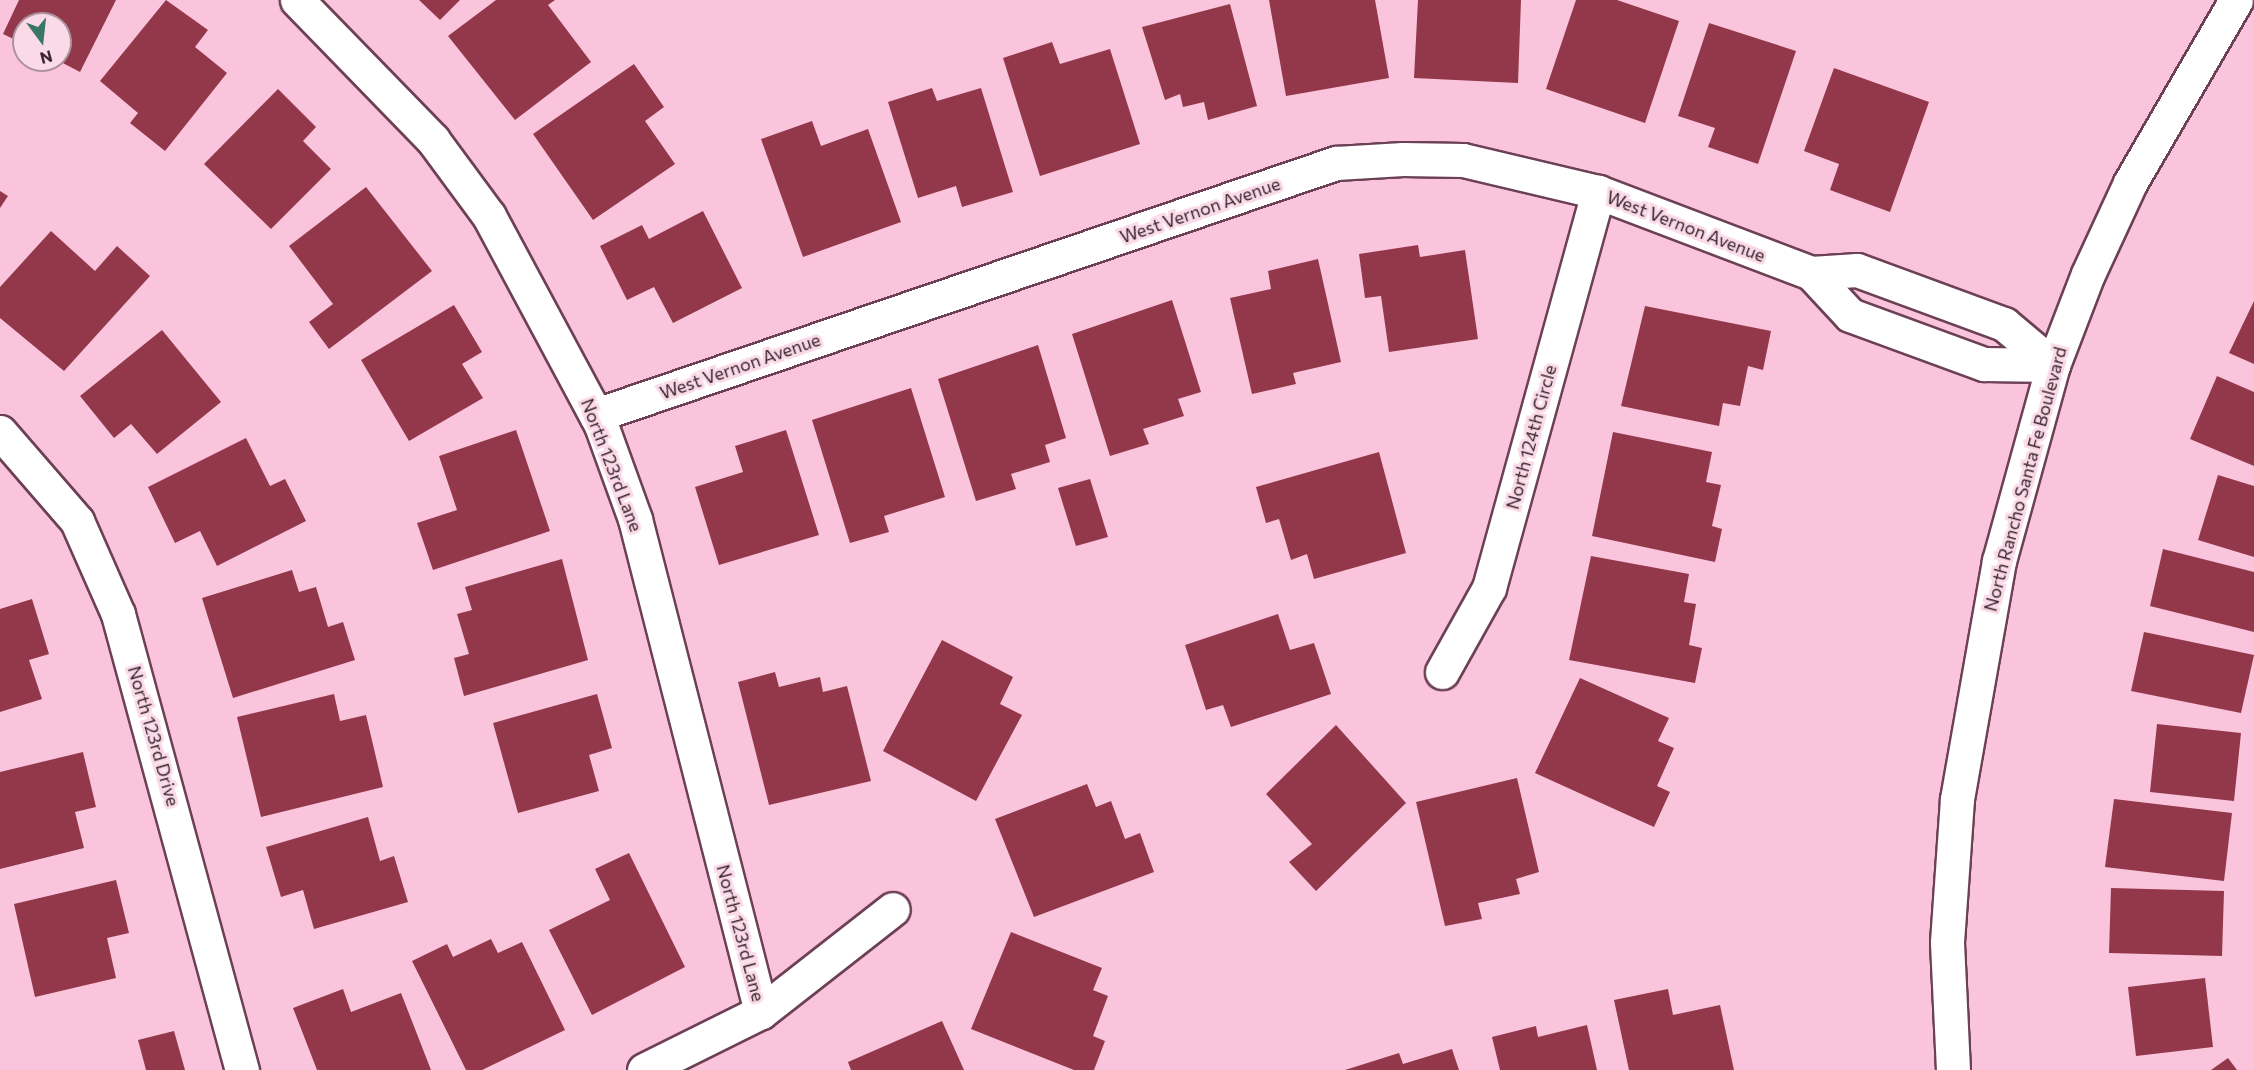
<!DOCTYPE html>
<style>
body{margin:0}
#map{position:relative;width:2254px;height:1070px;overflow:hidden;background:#fac5dc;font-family:Commissioner,sans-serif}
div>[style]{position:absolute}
.building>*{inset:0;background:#93374a}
.roads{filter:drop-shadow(2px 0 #6c4055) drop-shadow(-2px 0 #6c4055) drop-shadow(0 2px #6c4055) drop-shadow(0 -2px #6c4055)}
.minor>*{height:33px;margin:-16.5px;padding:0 16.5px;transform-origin:16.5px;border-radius:16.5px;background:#fff}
span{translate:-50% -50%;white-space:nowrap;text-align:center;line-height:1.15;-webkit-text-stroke:6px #fadae7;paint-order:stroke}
.street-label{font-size:18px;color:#3a262f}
.north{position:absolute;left:12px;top:12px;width:60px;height:60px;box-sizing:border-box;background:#fadae7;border:2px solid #ad929d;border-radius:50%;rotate:165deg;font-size:16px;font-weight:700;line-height:24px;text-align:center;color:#3a262f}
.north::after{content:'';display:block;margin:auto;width:21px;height:27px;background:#397764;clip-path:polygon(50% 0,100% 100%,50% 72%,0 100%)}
</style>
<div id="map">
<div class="building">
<div style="clip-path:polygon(19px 0,116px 0,80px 72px,57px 60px,60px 24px,24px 24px,24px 44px,3px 34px)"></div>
<div style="clip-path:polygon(166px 0,208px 30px,195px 47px,227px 73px,165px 151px,130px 123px,138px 113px,100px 81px)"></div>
<div style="clip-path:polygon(419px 0,460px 0,440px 20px)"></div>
<div style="clip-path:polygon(496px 0,555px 0,548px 5px,591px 62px,515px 120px,448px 36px)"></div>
<div style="clip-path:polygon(1269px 0,1375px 0,1389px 78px,1286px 96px)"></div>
<div style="clip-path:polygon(1418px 0,1521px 0,1518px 83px,1414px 78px)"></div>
<div style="clip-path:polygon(1576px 0,1617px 0,1679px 21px,1645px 123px,1546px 89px)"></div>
<div style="clip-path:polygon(1230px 4px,1257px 106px,1208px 120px,1204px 102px,1183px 107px,1180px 94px,1165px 100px,1142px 27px)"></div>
<div style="clip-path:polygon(1709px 23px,1796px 51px,1758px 164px,1708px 147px,1715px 128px,1678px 116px)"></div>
<div style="clip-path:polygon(1052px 42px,1060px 64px,1110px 49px,1140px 144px,1040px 176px,1003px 58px)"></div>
<div style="clip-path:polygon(634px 64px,664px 107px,645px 121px,675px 164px,593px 220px,533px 134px)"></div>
<div style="clip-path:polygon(1834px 68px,1929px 102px,1890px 212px,1830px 190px,1839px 164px,1804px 151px)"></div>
<div style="clip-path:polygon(932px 88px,937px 101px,981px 88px,1013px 192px,962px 207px,956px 186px,918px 198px,888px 102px)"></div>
<div style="clip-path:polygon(278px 89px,316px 127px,303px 141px,331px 169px,271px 229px,204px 164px)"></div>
<div style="clip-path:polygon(812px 121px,821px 146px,868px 129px,901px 222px,803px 257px,761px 139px)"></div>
<div style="clip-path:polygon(366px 187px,432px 271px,329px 349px,309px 322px,333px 304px,289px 246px)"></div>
<div style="clip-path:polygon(0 191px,8px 196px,0 208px)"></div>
<div style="clip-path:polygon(703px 211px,742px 288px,673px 323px,654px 287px,627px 300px,600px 246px,642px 225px,649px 239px)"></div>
<div style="clip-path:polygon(51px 231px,95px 271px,117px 246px,150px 276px,64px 371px,0 318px,0 287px)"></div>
<div style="clip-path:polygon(1418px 245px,1420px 257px,1465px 250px,1478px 339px,1389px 352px,1381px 296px,1365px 298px,1359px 254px)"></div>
<div style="clip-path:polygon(1318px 259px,1341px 362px,1293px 373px,1296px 384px,1252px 394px,1230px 298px,1271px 289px,1268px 271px)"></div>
<div style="clip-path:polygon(1172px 300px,1201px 392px,1178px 399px,1184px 416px,1143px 429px,1149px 444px,1110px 456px,1072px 334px)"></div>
<div style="clip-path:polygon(2254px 301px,2254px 364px,2229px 353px)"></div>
<div style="clip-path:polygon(454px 305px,482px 352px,462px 364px,483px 398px,409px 441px,361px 360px)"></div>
<div style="clip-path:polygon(1645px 306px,1771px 331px,1763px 370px,1748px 366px,1740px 406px,1723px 403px,1719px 426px,1621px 406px)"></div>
<div style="clip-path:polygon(162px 330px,221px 402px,157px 454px,131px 424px,114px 438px,80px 396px)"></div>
<div style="clip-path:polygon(1038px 345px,1066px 438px,1045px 445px,1050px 462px,1011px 474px,1016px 489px,976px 501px,938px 379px)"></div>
<div style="clip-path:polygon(2217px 376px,2254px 392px,2254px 466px,2190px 439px)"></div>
<div style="clip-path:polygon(911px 388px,945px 497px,884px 516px,889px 532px,850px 543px,812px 420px)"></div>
<div style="clip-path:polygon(516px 430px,550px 531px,433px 570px,417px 523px,457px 510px,439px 456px)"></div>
<div style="clip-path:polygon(786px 430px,819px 535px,719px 565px,695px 487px,743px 472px,735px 446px)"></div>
<div style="clip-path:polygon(1613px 432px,1712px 452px,1706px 482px,1721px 485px,1712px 526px,1722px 529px,1715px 562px,1592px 536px)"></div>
<div style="clip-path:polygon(246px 438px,270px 486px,285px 479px,306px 521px,217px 566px,200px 531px,175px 543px,148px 487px)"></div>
<div style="clip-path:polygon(1379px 452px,1406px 553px,1314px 579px,1307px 554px,1291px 560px,1279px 519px,1266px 523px,1256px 487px)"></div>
<div style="clip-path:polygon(2218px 475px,2254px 486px,2254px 557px,2198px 540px)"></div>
<div style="clip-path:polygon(1090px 479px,1108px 537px,1076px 546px,1058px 488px)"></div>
<div style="clip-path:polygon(2163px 549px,2254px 572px,2254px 632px,2150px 606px)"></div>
<div style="clip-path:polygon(1591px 556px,1689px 574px,1684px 602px,1696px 604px,1689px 645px,1702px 648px,1695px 683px,1569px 660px)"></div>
<div style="clip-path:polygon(562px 559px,588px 660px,464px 696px,454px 658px,469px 654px,457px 614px,472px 610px,465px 587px)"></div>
<div style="clip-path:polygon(292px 570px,299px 592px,316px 587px,328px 627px,343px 622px,355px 660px,233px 698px,202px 598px)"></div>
<div style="clip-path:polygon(32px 599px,49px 654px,29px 660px,42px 699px,0 712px,0 609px)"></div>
<div style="clip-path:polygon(1278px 614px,1290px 650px,1314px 643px,1331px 694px,1231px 727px,1223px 705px,1206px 710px,1185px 645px)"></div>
<div style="clip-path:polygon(2144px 632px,2254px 655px,2241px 713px,2131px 691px)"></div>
<div style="clip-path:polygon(942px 640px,1013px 677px,1000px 704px,1022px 715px,976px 801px,883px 751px)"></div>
<div style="clip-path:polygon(775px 672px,779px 687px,820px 677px,823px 692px,847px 686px,871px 781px,769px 805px,738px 682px)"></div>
<div style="clip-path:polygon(1580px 678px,1669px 718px,1658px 741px,1674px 748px,1657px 786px,1670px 792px,1654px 827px,1535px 773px)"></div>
<div style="clip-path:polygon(334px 694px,340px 721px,366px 715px,383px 787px,261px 817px,237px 717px)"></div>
<div style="clip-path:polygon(597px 694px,612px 748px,589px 755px,599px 791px,518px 813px,493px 723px)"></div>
<div style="clip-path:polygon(2157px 724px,2241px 733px,2234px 801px,2150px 792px)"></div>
<div style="clip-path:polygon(1336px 725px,1406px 803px,1316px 891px,1289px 862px,1312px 844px,1266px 794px)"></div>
<div style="clip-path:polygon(83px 752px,96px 807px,75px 812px,84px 848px,0 869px,0 772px)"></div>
<div style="clip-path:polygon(1517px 778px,1539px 872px,1516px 879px,1520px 894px,1478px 903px,1482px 919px,1445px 926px,1416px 802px)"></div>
<div style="clip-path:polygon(1087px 784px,1096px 807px,1111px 801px,1125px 839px,1140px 833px,1154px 872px,1034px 917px,995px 819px)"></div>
<div style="clip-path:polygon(2114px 799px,2232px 813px,2224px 881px,2105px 867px)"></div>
<div style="clip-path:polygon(368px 817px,380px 861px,394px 856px,408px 902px,314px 929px,303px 890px,281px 897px,266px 847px)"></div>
<div style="clip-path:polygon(629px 853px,685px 967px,592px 1015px,549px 930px,610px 900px,595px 869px)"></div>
<div style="clip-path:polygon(116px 880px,129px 933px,107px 938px,116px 978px,35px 997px,14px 904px)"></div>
<div style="clip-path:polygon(2111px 888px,2224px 891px,2222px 956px,2109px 953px)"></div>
<div style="clip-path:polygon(1011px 932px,1102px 968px,1093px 990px,1108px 996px,1093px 1036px,1105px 1041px,1094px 1070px,1074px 1070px,971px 1029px)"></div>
<div style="clip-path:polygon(491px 939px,498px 953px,522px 942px,565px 1030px,482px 1070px,466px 1070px,412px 961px,447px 944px,453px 957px)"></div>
<div style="clip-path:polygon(2205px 978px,2213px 1047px,2136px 1056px,2128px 987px)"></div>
<div style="clip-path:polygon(343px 989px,351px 1012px,401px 993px,431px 1070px,317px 1070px,293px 1008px)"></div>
<div style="clip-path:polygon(1668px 989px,1673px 1015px,1720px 1005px,1734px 1070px,1629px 1070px,1614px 1000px)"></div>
<div style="clip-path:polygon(942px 1021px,964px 1070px,851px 1070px,848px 1062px)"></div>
<div style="clip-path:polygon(1587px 1025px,1597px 1070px,1500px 1070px,1492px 1037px,1536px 1026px,1538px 1037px)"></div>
<div style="clip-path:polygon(174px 1031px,185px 1070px,146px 1070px,138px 1040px)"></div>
<div style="clip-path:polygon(1452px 1049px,1459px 1070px,1345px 1070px,1399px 1053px,1403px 1064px)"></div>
<div style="clip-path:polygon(2228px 1058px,2237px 1070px,2211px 1070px)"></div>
</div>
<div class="roads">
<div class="minor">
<div style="left:297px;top:0;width:195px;rotate:45.8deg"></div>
<div style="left:433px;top:140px;width:94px;rotate:53.6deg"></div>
<div style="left:489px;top:216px;width:237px;rotate:61.8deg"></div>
<div style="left:601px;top:425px;width:100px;rotate:70.1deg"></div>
<div style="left:635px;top:519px;width:509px;rotate:75.66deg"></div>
<div style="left:1811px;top:273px;width:57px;rotate:47.1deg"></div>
<div style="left:1850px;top:315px;width:143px;rotate:20.1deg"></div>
<div style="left:1984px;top:364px;width:69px;rotate:0.8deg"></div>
<div style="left:596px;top:415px;width:782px;rotate:-18.81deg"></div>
<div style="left:1336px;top:163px;width:67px;rotate:-3.4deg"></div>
<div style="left:1403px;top:159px;width:60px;rotate:1deg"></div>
<div style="left:1463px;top:160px;width:139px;rotate:13.3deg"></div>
<div style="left:1598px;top:192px;width:228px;rotate:20.8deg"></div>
<div style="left:1811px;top:273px;width:46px;rotate:-3.7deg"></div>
<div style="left:1857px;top:270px;width:157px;rotate:20.2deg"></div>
<div style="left:2004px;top:324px;width:64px;rotate:39.9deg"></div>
<div style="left:0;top:432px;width:118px;rotate:49.1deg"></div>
<div style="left:77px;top:521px;width:102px;rotate:66.2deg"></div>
<div style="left:118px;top:614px;width:473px;rotate:74.8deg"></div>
<div style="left:1442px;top:672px;width:96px;rotate:-60.8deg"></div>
<div style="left:1489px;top:588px;width:411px;rotate:-74.6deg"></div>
<div style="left:644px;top:1070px;width:131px;rotate:-26.4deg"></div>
<div style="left:761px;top:1012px;width:167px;rotate:-38deg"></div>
<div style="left:1953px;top:1070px;width:128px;rotate:-92.7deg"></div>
<div style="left:1947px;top:942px;width:143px;rotate:-86deg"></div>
<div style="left:1957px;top:799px;width:242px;rotate:-80deg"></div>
<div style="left:1999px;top:561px;width:203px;rotate:-74.6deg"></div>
<div style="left:2053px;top:365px;width:97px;rotate:-69deg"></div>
<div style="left:2088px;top:274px;width:100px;rotate:-65.2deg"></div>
<div style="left:2130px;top:183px;width:211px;rotate:-59.9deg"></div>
</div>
</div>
<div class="street-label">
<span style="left:1200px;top:210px;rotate:-19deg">West Vernon Avenue</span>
<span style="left:1686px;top:226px;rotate:21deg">West Vernon Avenue</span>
<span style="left:740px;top:366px;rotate:-19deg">West Vernon Avenue</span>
<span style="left:1531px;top:437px;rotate:-75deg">North 124th Circle</span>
<span style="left:612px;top:465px;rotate:69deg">North 123rd Lane</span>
<span style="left:2025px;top:479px;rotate:-75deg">North Rancho Santa Fe Boulevard</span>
<span style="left:154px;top:736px;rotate:74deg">North 123rd Drive</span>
<span style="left:741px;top:933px;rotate:75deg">North 123rd Lane</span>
</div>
<div class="north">N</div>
</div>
